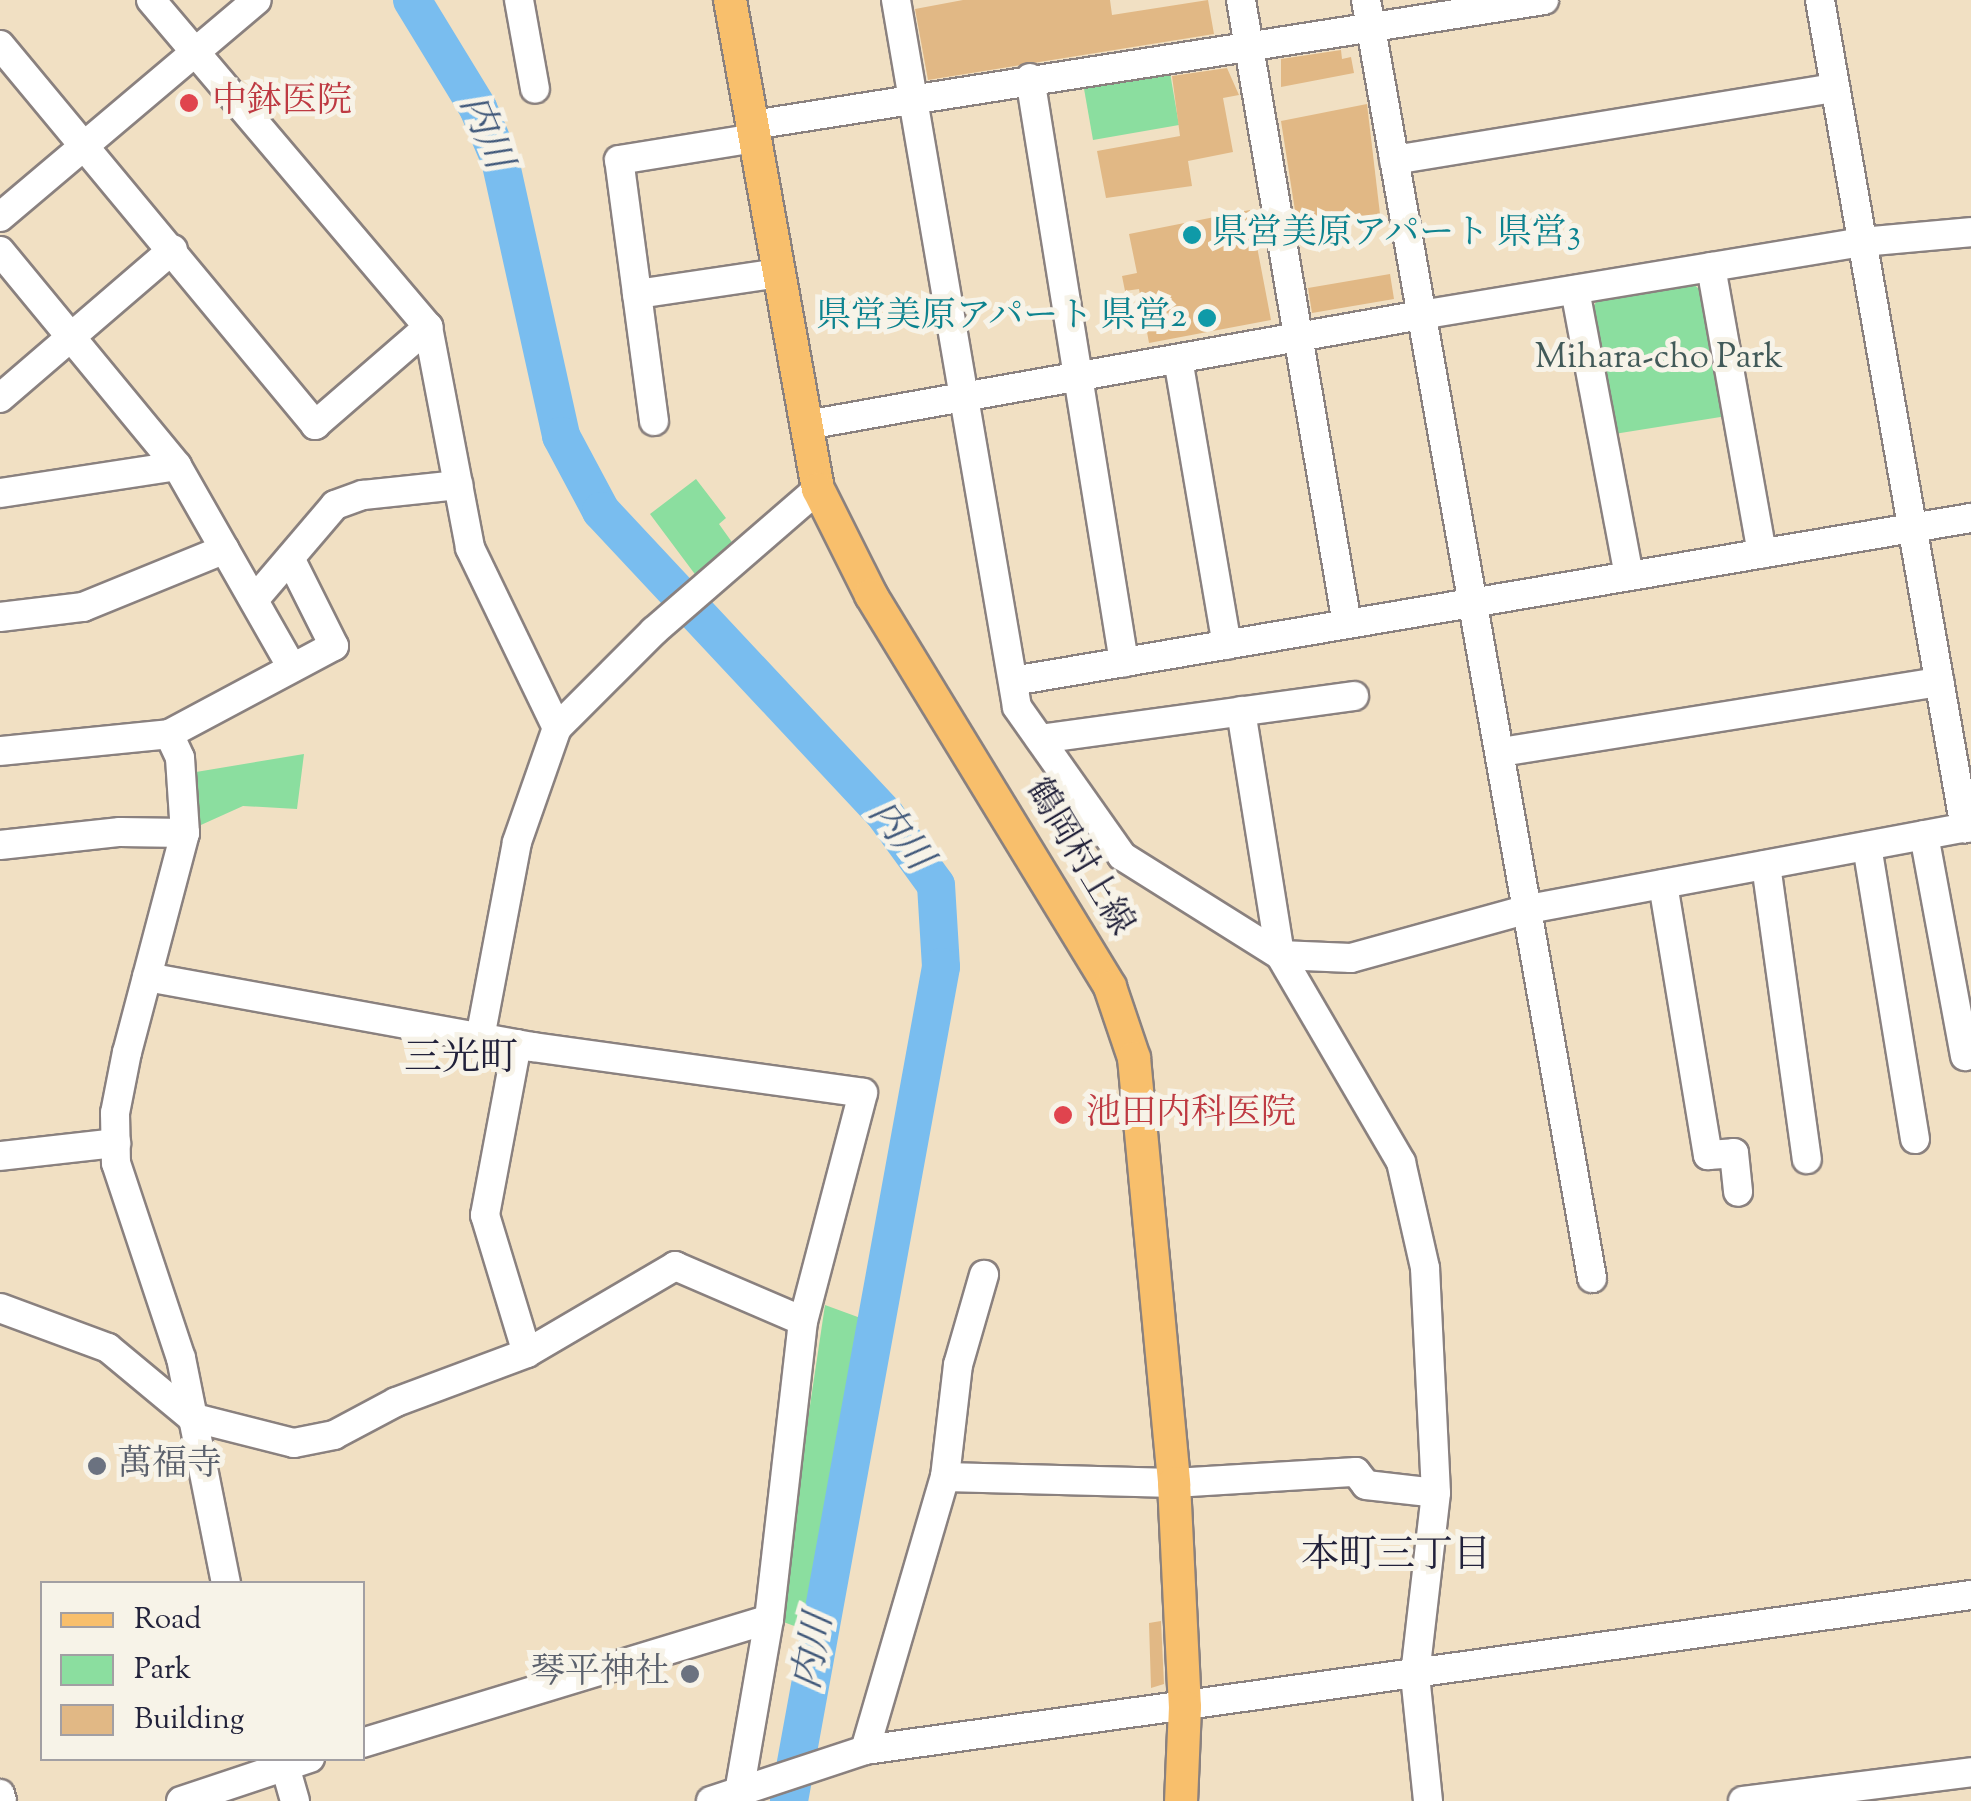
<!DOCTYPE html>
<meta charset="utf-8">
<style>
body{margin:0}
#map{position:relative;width:1971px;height:1801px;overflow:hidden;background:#f1e0c3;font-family:"Sorts Mill Goudy","Noto Serif JP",serif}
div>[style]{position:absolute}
.green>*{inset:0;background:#8bde9f}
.river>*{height:38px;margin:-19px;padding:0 19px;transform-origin:19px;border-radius:19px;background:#79bdef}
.building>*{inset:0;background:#e1b885}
.roads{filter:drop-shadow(2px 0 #8a817f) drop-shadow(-2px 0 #8a817f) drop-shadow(0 2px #8a817f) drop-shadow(0 -2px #8a817f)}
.minor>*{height:28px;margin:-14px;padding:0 14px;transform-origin:14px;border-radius:14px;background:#fff}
.major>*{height:32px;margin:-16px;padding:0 16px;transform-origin:16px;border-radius:16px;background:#f8bf6c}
.dots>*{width:28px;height:28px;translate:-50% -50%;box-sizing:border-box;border:5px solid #f7f3e8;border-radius:50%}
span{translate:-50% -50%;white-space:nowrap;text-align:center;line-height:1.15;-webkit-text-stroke:10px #f7f3e8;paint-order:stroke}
.health-label{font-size:35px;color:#be3a42}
.left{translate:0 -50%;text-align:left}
.culture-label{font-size:35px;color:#0d838f}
.right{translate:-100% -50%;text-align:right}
.park-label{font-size:35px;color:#425a59}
.street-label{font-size:35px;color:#22223b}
.worship-label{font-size:35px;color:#5b616d}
.water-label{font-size:38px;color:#40587a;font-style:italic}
.neighbourhood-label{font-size:38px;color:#22223b}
.legend{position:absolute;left:40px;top:1581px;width:325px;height:180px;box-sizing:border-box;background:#f7f3e8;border:2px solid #a29fa3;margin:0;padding:12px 18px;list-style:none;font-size:30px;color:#22223b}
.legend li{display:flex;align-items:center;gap:20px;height:50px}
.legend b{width:50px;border:2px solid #a29fa3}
</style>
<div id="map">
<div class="green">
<div style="clip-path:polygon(1169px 67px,1179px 125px,1093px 140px,1083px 83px)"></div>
<div style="clip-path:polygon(1693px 284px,1713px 300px,1733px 415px,1608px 435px,1585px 318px,1597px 301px)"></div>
<div style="clip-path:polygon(696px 479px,726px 518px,719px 524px,739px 552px,700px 581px,650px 514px)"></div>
<div style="clip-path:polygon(304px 754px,297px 809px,243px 806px,192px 829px,196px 772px)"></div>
<div style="clip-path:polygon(825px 1305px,866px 1320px,816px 1634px,778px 1620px)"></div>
</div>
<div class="river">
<div style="left:412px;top:0;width:127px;rotate:58.6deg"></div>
<div style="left:478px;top:108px;width:56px;rotate:67.1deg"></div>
<div style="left:500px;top:160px;width:283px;rotate:77.5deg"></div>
<div style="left:561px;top:436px;width:85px;rotate:61.9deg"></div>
<div style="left:601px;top:511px;width:417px;rotate:46.9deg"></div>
<div style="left:886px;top:816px;width:85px;rotate:54.1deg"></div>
<div style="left:936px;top:885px;width:82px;rotate:86.5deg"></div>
<div style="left:941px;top:967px;width:848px;rotate:100.33deg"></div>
</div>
<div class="building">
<div style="clip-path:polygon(963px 0,1110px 0,1112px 15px,1208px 0,1214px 34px,928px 80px,915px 9px)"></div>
<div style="clip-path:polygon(1341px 50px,1342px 59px,1351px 57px,1354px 73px,1281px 87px,1281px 59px)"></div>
<div style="clip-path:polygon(1227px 68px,1239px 95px,1223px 98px,1233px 152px,1188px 161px,1192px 186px,1106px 198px,1097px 151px,1180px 136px,1172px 76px)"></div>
<div style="clip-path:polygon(1367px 104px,1380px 214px,1298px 230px,1281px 121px)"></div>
<div style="clip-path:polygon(1250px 210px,1271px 320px,1149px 343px,1139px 289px,1125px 291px,1122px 276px,1137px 273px,1129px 234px)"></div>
<div style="clip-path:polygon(1390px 274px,1394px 299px,1312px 313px,1308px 288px)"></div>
<div style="clip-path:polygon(1161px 1621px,1164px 1684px,1151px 1688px,1149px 1623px)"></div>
</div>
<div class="roads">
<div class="minor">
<div style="left:151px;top:0;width:429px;rotate:49.7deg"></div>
<div style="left:428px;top:327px;width:225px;rotate:79.2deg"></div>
<div style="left:470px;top:548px;width:200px;rotate:64.2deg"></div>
<div style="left:519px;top:0;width:90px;rotate:79.8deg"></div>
<div style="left:896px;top:0;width:717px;rotate:80.29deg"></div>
<div style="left:1017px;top:707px;width:182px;rotate:54.8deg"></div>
<div style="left:1122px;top:856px;width:186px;rotate:32.1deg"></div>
<div style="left:1280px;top:955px;width:71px;rotate:2.4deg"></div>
<div style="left:1351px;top:958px;width:185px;rotate:-15.4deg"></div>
<div style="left:1529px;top:909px;width:450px;rotate:-10.6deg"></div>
<div style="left:1241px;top:0;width:633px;rotate:80.36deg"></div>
<div style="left:1366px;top:0;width:1298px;rotate:79.97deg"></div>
<div style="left:1820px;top:0;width:841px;rotate:80.07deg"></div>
<div style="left:0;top:45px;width:494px;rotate:50.3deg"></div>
<div style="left:315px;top:425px;width:150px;rotate:-40.9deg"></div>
<div style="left:1030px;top:78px;width:592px;rotate:80.86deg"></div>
<div style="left:753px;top:125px;width:801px;rotate:-8.98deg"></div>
<div style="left:1394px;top:160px;width:447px;rotate:-9.3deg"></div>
<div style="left:0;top:217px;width:336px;rotate:-40.2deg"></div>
<div style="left:0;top:251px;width:278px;rotate:50.5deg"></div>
<div style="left:177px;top:466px;width:232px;rotate:60.3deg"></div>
<div style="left:1711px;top:267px;width:291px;rotate:79.9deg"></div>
<div style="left:1575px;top:290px;width:291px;rotate:79.3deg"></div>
<div style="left:637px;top:294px;width:144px;rotate:-8.4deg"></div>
<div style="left:1178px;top:359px;width:290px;rotate:80.3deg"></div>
<div style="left:0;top:398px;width:228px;rotate:-40.7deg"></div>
<div style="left:654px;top:421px;width:263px;rotate:-97.6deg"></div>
<div style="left:619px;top:160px;width:138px;rotate:-9.2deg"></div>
<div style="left:807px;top:425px;width:624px;rotate:-10.16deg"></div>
<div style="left:1421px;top:315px;width:447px;rotate:-9.4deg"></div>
<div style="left:1862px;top:242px;width:109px;rotate:-5.2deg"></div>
<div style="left:0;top:493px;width:179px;rotate:-8.7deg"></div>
<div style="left:254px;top:600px;width:125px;rotate:-49.5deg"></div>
<div style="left:335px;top:505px;width:30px;rotate:-20deg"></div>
<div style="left:363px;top:495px;width:96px;rotate:-6deg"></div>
<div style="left:0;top:617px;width:84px;rotate:-6.9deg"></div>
<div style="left:83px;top:607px;width:153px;rotate:-22.2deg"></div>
<div style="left:1013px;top:681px;width:972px;rotate:-9.66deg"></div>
<div style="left:1241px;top:711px;width:247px;rotate:80.9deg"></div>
<div style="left:1280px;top:955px;width:240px;rotate:59.7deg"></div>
<div style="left:1401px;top:1162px;width:109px;rotate:77.2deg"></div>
<div style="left:1425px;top:1268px;width:225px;rotate:87.2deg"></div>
<div style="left:1436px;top:1493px;width:183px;rotate:96.6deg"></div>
<div style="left:1415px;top:1675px;width:127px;rotate:84.1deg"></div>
<div style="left:169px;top:734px;width:26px;rotate:65deg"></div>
<div style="left:180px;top:758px;width:75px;rotate:86.2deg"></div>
<div style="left:185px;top:833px;width:227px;rotate:104.8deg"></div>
<div style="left:127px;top:1052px;width:62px;rotate:101.1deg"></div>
<div style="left:115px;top:1113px;width:50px;rotate:88.9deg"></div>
<div style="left:116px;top:1163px;width:206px;rotate:71.6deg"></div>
<div style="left:181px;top:1358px;width:230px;rotate:78.7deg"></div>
<div style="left:1040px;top:739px;width:317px;rotate:-7.8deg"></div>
<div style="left:0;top:751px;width:170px;rotate:-5.7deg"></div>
<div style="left:169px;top:734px;width:187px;rotate:-28.1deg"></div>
<div style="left:334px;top:646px;width:98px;rotate:-116.6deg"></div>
<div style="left:1501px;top:752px;width:444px;rotate:-9.1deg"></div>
<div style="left:1924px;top:835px;width:225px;rotate:79.5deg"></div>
<div style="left:0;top:845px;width:121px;rotate:-6.2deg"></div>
<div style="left:120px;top:832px;width:65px;rotate:0.9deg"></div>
<div style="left:1867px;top:846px;width:297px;rotate:80.7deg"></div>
<div style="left:1766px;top:865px;width:297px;rotate:82.1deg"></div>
<div style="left:1663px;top:884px;width:275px;rotate:80.6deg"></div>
<div style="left:1708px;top:1155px;width:26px;rotate:-4deg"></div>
<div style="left:1734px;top:1153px;width:39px;rotate:84deg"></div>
<div style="left:147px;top:977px;width:392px;rotate:10.3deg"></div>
<div style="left:533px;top:1047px;width:333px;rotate:7.9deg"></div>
<div style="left:863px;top:1093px;width:236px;rotate:104.7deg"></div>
<div style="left:803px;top:1321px;width:300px;rotate:96.5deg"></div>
<div style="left:769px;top:1619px;width:176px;rotate:99.8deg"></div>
<div style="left:480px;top:1038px;width:199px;rotate:-79.3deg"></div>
<div style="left:517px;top:842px;width:121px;rotate:-70.7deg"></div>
<div style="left:557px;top:728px;width:137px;rotate:-45deg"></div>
<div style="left:654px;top:631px;width:217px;rotate:-40.9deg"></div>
<div style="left:517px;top:1044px;width:174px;rotate:100.6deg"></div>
<div style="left:485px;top:1215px;width:144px;rotate:73.1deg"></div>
<div style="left:0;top:1156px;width:117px;rotate:-6.4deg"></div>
<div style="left:0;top:1308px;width:115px;rotate:20.3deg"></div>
<div style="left:108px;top:1348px;width:108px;rotate:39.7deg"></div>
<div style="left:191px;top:1417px;width:106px;rotate:14.2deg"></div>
<div style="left:294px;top:1443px;width:41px;rotate:-11.3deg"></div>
<div style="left:334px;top:1435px;width:70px;rotate:-28deg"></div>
<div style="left:396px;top:1402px;width:140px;rotate:-20.5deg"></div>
<div style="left:527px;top:1353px;width:172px;rotate:-30.4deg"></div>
<div style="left:675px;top:1266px;width:139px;rotate:23.3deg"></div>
<div style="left:945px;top:1477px;width:229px;rotate:1.5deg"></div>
<div style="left:1174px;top:1483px;width:182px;rotate:-3.5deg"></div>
<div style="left:1356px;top:1472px;width:16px;rotate:52deg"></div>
<div style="left:1366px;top:1485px;width:70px;rotate:6.5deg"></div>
<div style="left:362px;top:1743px;width:425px;rotate:-16.9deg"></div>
<div style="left:865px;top:1750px;width:284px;rotate:-73.7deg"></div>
<div style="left:945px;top:1477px;width:113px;rotate:-83.4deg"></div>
<div style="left:958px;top:1365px;width:94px;rotate:-73.9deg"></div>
<div style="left:285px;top:1766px;width:36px;rotate:74deg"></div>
<div style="left:0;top:1794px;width:7px;rotate:74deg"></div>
<div style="left:181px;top:1801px;width:136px;rotate:-18.4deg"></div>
<div style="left:711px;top:1801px;width:162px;rotate:-18.3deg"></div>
<div style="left:865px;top:1750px;width:1117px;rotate:-7.98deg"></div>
<div style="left:1743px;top:1801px;width:230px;rotate:-7.2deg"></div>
</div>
<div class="major">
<div style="left:730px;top:0;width:497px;rotate:79.8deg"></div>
<div style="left:818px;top:489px;width:119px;rotate:63.4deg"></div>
<div style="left:871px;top:595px;width:459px;rotate:58.6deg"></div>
<div style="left:1110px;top:987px;width:75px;rotate:71.3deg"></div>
<div style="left:1134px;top:1058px;width:427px;rotate:84.6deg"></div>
<div style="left:1174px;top:1483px;width:224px;rotate:87.2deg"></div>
<div style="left:1185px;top:1707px;width:94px;rotate:92.4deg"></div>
</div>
</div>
<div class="dots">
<div style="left:189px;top:103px;background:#e0444e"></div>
<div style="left:1192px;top:235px;background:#0f9aa8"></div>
<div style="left:1207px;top:318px;background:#0f9aa8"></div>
<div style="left:1063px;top:1115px;background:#e0444e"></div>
<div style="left:97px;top:1466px;background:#6b7280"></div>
<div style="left:690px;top:1674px;background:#6b7280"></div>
</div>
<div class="health-label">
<span class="left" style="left:212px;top:103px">中鉢医院</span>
<span class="left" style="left:1086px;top:1115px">池田内科医院</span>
</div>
<div class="culture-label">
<span class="left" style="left:1212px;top:235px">県営美原アパート 県営3</span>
<span class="right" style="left:1187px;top:318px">県営美原アパート 県営2</span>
</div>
<div class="park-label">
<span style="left:1659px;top:359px">Mihara-cho Park</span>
</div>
<div class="street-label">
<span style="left:1078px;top:858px;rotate:59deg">鶴岡村上線</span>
</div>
<div class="worship-label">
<span class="left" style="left:117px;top:1466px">萬福寺</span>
<span class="right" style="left:670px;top:1674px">琴平神社</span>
</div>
<div class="water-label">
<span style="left:483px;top:133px;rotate:67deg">内川</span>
<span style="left:898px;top:837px;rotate:52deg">内川</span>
<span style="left:816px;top:1652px;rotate:-80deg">内川</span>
</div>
<div class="neighbourhood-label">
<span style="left:461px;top:1061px">三光町</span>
<span style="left:1396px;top:1558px">本町三丁目</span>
</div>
<ul class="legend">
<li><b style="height:12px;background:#f8bf6c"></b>Road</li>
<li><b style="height:28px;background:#8bde9f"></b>Park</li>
<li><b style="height:28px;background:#e1b885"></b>Building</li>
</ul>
</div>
